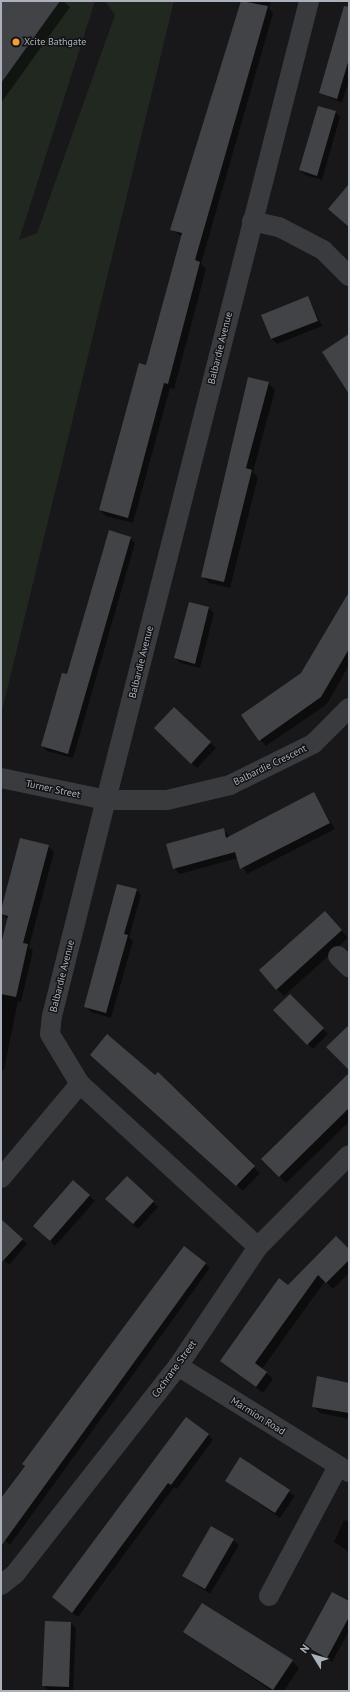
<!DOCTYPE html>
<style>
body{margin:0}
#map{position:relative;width:350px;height:1692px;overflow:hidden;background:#18181a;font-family:"PT Sans",sans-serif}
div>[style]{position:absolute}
.green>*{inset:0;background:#202820}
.shadow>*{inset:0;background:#0007}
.building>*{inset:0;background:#424347}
.street>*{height:20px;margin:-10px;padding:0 10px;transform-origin:10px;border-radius:10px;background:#393b3f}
.dots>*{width:11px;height:11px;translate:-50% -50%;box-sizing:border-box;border:2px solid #131315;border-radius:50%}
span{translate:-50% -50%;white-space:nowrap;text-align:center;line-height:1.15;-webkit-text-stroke:3px #131315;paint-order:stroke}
.poi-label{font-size:10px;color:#aab1ba}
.left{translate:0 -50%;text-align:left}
.street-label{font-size:10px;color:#aab1ba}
.frame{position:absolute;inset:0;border:2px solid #aab1ba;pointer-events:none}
.north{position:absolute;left:294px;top:1636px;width:40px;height:40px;-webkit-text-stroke:3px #131315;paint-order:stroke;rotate:307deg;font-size:11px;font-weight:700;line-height:16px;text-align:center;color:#aab1ba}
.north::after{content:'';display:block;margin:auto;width:14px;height:18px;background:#aab1ba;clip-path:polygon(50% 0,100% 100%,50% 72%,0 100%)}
</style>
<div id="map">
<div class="green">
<div style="clip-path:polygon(1px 1px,95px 1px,19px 240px,37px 233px,115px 15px,105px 1px,174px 1px,1px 715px)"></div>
</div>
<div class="shadow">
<div style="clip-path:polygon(1px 1px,63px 1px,70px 7px,1px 103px)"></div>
<div style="clip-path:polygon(242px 1px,271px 1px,269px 8px,273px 13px,201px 264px,206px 269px,174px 389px,170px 388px,133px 523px,106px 516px,100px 510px,147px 367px,182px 237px,172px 229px)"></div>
<div style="clip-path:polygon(349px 38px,349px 80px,342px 103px,320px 93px)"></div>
<div style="clip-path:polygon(335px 112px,340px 117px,322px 180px,305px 175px,300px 170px)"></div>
<div style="clip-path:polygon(308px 298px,322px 326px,277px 344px,272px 339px)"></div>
<div style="clip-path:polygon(249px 378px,268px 383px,275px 390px,253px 472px,258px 477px,230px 588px,209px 583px,203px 577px)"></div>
<div style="clip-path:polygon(130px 538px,135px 543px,73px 758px,47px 751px,42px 746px,68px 675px)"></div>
<div style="clip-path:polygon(349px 601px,349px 665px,327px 704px,266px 746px,260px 740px)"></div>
<div style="clip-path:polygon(209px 608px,214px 613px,200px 668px,181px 663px,175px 658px)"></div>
<div style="clip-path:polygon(174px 709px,216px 748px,197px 768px,155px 728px)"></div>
<div style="clip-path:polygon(314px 794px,335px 829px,247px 874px,238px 858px,180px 874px,174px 868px,223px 829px,230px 837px)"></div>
<div style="clip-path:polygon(48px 846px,54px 852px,29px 947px,33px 951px,21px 1002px,18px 1001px,4px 1070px,1px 1070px,1px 948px,8px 920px,1px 913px)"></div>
<div style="clip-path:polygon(136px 890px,141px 895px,129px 937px,133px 941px,111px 1018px,91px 1012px,86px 1007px)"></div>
<div style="clip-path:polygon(332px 919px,348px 938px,284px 996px,277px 989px)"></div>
<div style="clip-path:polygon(290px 995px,328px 1034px,313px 1049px,274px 1010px)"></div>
<div style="clip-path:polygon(97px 1061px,155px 1076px,158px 1074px,260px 1173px,243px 1191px)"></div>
<div style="clip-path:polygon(349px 1094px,349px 1122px,286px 1183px,262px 1159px)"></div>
<div style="clip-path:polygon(73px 1181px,95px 1201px,55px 1246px,34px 1226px)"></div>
<div style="clip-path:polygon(153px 1202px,158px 1207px,138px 1229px,111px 1204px)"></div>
<div style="clip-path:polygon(1px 1221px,27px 1244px,9px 1265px,1px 1258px)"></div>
<div style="clip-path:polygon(184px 1248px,210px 1268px,10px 1545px,1px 1537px,1px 1498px)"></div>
<div style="clip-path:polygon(349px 1250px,349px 1273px,333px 1289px,325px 1281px,262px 1369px,273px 1379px,263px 1393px,221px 1361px,288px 1286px)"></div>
<div style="clip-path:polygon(349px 1384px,349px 1419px,320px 1413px,313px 1406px)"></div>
<div style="clip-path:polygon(208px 1435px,213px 1440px,177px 1489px,174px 1487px,78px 1617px,58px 1602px,53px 1597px)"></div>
<div style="clip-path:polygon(241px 1459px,295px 1496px,280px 1518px,226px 1481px)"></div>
<div style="clip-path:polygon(344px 1520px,349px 1522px,349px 1552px,334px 1542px)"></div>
<div style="clip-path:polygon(233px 1540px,239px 1545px,210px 1594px,183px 1576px)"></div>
<div style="clip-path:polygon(evenodd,349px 1603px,349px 1631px,332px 1662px,305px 1645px,349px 1603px,309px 1647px,331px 1659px,330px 1661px,309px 1649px,309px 1647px)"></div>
<div style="clip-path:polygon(71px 1623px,76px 1628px,73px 1691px,48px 1690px,43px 1685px)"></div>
<div style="clip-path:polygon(184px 1632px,292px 1661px,299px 1668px,284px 1691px,272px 1691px)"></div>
</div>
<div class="building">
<div style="clip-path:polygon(1px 1px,60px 1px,1px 83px)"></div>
<div style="clip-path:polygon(241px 1px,268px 6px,195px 260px,200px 262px,168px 384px,164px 383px,128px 518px,99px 510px,139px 363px,146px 365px,182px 233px,170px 230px)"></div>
<div style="clip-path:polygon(344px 6px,349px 7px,349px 59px,337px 99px,319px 93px)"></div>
<div style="clip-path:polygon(318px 106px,336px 111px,317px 176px,299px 170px)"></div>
<div style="clip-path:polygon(349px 184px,349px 227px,328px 209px)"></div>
<div style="clip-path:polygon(308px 296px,318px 321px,271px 339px,261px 315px)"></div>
<div style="clip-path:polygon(349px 334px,349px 394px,322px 352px)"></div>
<div style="clip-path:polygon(248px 377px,269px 382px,246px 468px,252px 470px,224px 582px,201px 577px)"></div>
<div style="clip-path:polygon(109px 530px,131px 537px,68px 754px,41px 746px,62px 673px,67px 674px)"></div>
<div style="clip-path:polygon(349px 592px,349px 649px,321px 697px,259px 741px,241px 715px,301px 673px)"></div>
<div style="clip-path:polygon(189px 602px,209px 607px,195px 664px,174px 658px)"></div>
<div style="clip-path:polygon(174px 707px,211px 742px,191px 764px,154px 728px)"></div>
<div style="clip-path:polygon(314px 792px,330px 823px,240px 869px,235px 852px,173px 869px,166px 844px,224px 828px,226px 838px)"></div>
<div style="clip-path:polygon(20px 838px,49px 845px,23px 943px,28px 944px,16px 997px,1px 994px,1px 944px,8px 916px,1px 914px,1px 910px)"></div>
<div style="clip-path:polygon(117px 884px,137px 889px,124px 934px,128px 935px,106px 1013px,84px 1007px)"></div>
<div style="clip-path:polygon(325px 911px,342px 930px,276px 990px,259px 970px)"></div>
<div style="clip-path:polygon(290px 994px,324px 1028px,307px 1045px,273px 1010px)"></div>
<div style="clip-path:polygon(349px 1025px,349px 1070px,326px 1047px)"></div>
<div style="clip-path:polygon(107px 1034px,155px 1075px,158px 1072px,255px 1166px,236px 1186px,90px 1055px)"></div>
<div style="clip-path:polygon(349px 1073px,349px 1108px,279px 1177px,261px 1159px)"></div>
<div style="clip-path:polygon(127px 1176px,154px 1201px,133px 1224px,105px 1199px)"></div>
<div style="clip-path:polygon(73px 1180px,90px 1195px,50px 1241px,33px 1226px)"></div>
<div style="clip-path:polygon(1px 1219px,23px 1239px,1px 1263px)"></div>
<div style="clip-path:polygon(336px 1236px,349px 1249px,349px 1260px,326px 1283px,318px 1275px,255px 1363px,267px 1372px,256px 1387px,220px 1361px,279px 1278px,288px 1285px)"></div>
<div style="clip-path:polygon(184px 1246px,206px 1263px,1px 1546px,1px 1498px,25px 1466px,22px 1464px)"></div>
<div style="clip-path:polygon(317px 1376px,349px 1383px,349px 1413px,312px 1407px)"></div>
<div style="clip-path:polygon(186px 1417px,209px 1434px,171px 1485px,168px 1483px,72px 1613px,52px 1597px)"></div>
<div style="clip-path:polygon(240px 1457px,290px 1490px,275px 1513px,225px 1481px)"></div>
<div style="clip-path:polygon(211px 1526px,234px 1539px,205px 1589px,182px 1576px)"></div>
<div style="clip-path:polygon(332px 1592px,349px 1601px,349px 1617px,327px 1658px,303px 1645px)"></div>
<div style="clip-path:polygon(202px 1603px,293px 1660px,273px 1690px,183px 1632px)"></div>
<div style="clip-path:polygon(45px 1621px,71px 1622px,69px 1687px,42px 1686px)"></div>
</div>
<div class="street">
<div style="left:252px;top:221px;width:28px;rotate:13deg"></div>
<div style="left:279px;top:227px;width:50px;rotate:27.6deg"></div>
<div style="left:323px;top:250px;width:37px;rotate:45deg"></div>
<div style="left:1px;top:778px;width:107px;rotate:11.8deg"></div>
<div style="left:106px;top:800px;width:61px"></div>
<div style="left:167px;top:800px;width:65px;rotate:-13.4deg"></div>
<div style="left:230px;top:785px;width:93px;rotate:-26.3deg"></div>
<div style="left:313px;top:744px;width:51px;rotate:-45deg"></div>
<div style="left:338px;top:956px;width:16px;rotate:45deg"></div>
<div style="left:1px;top:1178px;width:123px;rotate:-50deg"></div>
<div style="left:258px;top:1247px;width:241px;rotate:-137.5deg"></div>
<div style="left:80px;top:1084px;width:58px;rotate:-121deg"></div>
<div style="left:50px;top:1034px;width:18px;rotate:-84deg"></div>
<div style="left:52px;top:1016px;width:223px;rotate:-76deg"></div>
<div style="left:106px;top:800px;width:824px;rotate:-75.74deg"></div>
<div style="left:178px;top:1366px;width:201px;rotate:31.8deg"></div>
<div style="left:1px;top:1585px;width:18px;rotate:-38deg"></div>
<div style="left:15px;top:1574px;width:264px;rotate:-51.9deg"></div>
<div style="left:178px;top:1366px;width:143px;rotate:-56.1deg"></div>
<div style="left:258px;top:1247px;width:129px;rotate:-45.3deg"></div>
<div style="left:269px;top:1596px;width:147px;rotate:-62deg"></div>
</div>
<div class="dots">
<div style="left:16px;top:42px;background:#f69c34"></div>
</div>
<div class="poi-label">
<span class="left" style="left:24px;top:42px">Xcite Bathgate</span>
</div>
<div class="street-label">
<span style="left:220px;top:348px;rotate:-76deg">Balbardie Avenue</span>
<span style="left:141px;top:662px;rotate:-76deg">Balbardie Avenue</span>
<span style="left:270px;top:765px;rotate:-26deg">Balbardie Crescent</span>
<span style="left:53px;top:789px;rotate:12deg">Turner Street</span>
<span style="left:62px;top:976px;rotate:-76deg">Balbardie Avenue</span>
<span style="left:174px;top:1369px;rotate:-54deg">Cochrane Street</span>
<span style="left:258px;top:1416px;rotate:32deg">Marmion Road</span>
</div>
<div class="frame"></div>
<div class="north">N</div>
</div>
